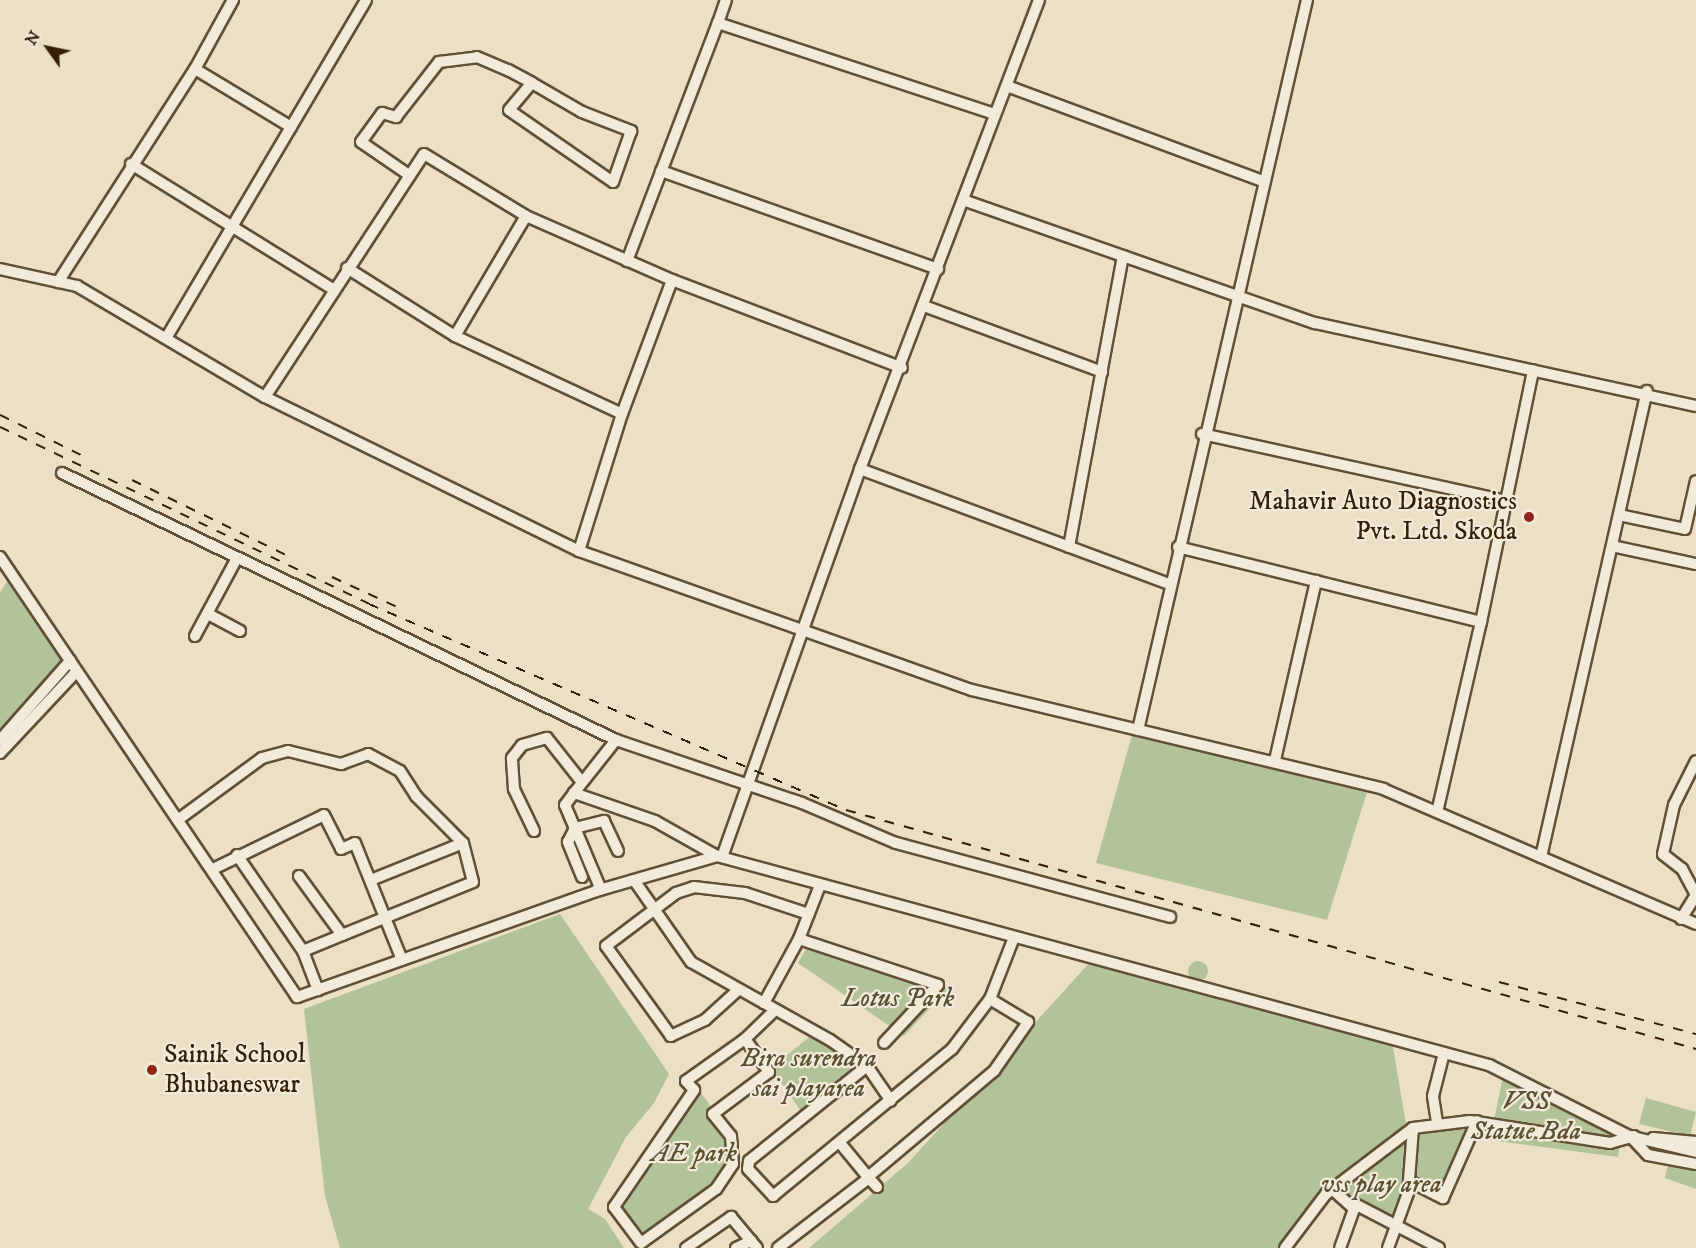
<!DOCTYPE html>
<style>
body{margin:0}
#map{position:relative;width:1696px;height:1248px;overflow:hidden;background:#ebdfc6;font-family:"IM FELL DW Pica",serif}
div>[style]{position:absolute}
.green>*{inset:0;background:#b2c399}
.round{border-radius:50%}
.roads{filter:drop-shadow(2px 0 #625034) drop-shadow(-2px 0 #625034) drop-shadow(0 2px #625034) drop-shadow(0 -2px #625034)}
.minor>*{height:10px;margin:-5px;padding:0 5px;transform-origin:5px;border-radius:5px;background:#f2eada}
.rail>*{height:2px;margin-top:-1px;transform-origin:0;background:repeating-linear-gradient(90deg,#352004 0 10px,transparent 0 20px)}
.dots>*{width:16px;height:16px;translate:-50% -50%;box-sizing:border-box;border:3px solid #f2eada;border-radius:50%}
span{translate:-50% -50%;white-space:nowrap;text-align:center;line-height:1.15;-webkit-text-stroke:4.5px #f2eada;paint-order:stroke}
.poi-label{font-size:26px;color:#352004}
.right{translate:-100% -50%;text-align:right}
.left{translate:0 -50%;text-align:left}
.park-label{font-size:26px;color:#5a5131;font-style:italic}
.north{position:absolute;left:18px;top:18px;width:60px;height:60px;-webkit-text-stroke:4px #f2eada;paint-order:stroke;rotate:303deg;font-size:16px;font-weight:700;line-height:24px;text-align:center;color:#352004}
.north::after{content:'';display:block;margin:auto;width:21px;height:27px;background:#352004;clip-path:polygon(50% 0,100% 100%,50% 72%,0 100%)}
</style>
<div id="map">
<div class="green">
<div style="clip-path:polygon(11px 576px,70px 666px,0 741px,0 592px)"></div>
<div style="clip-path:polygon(1132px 735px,1369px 786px,1327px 920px,1096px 863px)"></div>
<div style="clip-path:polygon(560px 914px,669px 1074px,654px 1103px,626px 1137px,588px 1209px,605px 1219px,624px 1248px,340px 1248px,325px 1196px,304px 1009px)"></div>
<div style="clip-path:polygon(811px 940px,880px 962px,949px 988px,904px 1036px,798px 963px)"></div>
<div class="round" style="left:1188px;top:961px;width:20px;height:20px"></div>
<div style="clip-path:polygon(1091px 961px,1392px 1041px,1407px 1130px,1477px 1122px,1443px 1198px,1411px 1182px,1396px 1222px,1333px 1188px,1284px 1248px,809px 1248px,908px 1163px)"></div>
<div style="clip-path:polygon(813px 1034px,862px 1066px,803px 1114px,771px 1068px)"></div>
<div style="clip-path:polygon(1503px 1076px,1621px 1136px,1618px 1157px,1490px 1140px)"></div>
<div style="clip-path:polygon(699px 1091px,711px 1106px,710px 1123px,718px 1124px,728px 1142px,729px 1163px,712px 1186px,641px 1237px,621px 1208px)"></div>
<div style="clip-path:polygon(1646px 1098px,1696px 1112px,1690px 1136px,1639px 1124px)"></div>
<div style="clip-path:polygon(1670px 1156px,1696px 1163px,1696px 1189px,1665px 1178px)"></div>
</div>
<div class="roads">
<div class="minor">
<div style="left:718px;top:23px;width:24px;rotate:-71deg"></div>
<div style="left:195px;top:69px;width:79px;rotate:-61.2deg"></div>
<div style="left:1007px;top:86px;width:272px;rotate:20.4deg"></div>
<div style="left:291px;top:127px;width:147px;rotate:-59.4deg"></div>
<div style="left:131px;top:164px;width:239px;rotate:31.8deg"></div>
<div style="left:661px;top:171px;width:294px;rotate:19.5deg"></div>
<div style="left:409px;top:175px;width:58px;rotate:-145.5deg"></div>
<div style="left:361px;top:142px;width:36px;rotate:-54deg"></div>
<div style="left:382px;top:113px;width:15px;rotate:16deg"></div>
<div style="left:396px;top:117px;width:70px;rotate:-52deg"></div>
<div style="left:439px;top:62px;width:38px;rotate:-7deg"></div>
<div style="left:477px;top:57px;width:34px;rotate:23deg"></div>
<div style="left:508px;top:70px;width:27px;rotate:28deg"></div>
<div style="left:532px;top:83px;width:58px;rotate:30.1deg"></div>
<div style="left:582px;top:112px;width:53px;rotate:21.2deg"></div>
<div style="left:631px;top:131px;width:54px;rotate:109.4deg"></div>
<div style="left:613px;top:182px;width:126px;rotate:-145.3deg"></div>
<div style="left:509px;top:110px;width:35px;rotate:-50deg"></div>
<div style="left:963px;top:200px;width:373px;rotate:19.3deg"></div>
<div style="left:1315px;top:323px;width:390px;rotate:12.3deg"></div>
<div style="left:627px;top:261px;width:255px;rotate:-69.1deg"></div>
<div style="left:718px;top:23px;width:291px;rotate:18.2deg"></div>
<div style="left:347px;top:268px;width:128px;rotate:32.2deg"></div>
<div style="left:455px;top:336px;width:184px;rotate:25deg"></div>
<div style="left:622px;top:414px;width:143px;rotate:-69.5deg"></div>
<div style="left:672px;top:280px;width:246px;rotate:20.9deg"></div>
<div style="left:0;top:269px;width:79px;rotate:12.4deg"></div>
<div style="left:77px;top:286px;width:218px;rotate:30.6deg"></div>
<div style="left:265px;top:397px;width:350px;rotate:26.1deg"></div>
<div style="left:579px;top:551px;width:417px;rotate:19.5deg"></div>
<div style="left:972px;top:690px;width:423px;rotate:13.5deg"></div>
<div style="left:1383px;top:789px;width:341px;rotate:23.3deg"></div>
<div style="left:58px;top:282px;width:253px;rotate:-57.3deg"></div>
<div style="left:195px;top:69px;width:112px;rotate:31.1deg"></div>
<div style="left:291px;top:127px;width:242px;rotate:120.6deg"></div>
<div style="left:924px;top:306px;width:190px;rotate:20.3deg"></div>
<div style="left:455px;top:336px;width:139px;rotate:-59.4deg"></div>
<div style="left:265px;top:397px;width:290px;rotate:-56.8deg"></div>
<div style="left:424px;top:154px;width:119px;rotate:31.3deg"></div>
<div style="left:526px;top:216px;width:159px;rotate:23.7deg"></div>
<div style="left:1202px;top:434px;width:311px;rotate:12.4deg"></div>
<div style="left:860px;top:469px;width:331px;rotate:20.4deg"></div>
<div style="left:62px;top:473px;width:615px;rotate:25.73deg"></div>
<div style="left:1619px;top:515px;width:67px;rotate:12deg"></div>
<div style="left:1685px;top:529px;width:49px;rotate:-77.1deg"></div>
<div style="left:1612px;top:546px;width:86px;rotate:12.1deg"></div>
<div style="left:1069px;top:547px;width:296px;rotate:-79.5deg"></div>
<div style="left:1178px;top:547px;width:312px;rotate:13.9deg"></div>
<div style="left:1481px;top:622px;width:257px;rotate:-78.3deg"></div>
<div style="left:579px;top:551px;width:144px;rotate:-72.6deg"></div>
<div style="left:0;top:557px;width:531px;rotate:55.98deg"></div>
<div style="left:297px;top:997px;width:317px;rotate:-19.5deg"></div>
<div style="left:596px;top:891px;width:126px;rotate:-16.1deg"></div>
<div style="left:717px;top:856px;width:800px;rotate:15.15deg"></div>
<div style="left:1489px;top:1065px;width:157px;rotate:26.9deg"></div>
<div style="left:1629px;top:1136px;width:69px;rotate:13.4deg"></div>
<div style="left:210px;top:615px;width:34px;rotate:28deg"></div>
<div style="left:195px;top:636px;width:89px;rotate:-61.7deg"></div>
<div style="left:1138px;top:730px;width:749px;rotate:-76.97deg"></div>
<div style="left:0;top:740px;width:106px;rotate:-48.5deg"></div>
<div style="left:0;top:753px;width:112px;rotate:-46.8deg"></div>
<div style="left:1275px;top:760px;width:184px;rotate:-77.1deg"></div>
<div style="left:574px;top:793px;width:15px;rotate:127deg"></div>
<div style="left:565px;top:805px;width:25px;rotate:67deg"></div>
<div style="left:575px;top:828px;width:30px;rotate:-14deg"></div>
<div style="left:604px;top:821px;width:33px;rotate:65deg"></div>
<div style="left:1438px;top:808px;width:191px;rotate:-77deg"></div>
<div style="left:179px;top:819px;width:103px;rotate:-36.3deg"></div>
<div style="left:262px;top:758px;width:27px;rotate:-15deg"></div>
<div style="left:288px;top:751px;width:55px;rotate:13.8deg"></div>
<div style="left:341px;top:764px;width:29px;rotate:-20deg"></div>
<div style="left:368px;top:754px;width:36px;rotate:28deg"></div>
<div style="left:400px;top:771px;width:30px;rotate:57deg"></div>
<div style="left:416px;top:796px;width:66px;rotate:45deg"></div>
<div style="left:534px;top:831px;width:47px;rotate:-115.5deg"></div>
<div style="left:514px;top:789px;width:31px;rotate:-94deg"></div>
<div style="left:512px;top:758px;width:16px;rotate:-52deg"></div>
<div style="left:522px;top:745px;width:26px;rotate:-16deg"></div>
<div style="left:547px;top:738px;width:55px;rotate:51.7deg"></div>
<div style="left:237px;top:855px;width:116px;rotate:55.5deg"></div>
<div style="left:303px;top:951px;width:42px;rotate:69deg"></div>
<div style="left:717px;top:856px;width:71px;rotate:-150.6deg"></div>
<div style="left:655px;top:821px;width:86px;rotate:-160.9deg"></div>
<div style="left:574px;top:793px;width:68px;rotate:-51.6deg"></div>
<div style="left:616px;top:740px;width:196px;rotate:18.7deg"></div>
<div style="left:802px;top:803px;width:102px;rotate:23.1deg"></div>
<div style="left:896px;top:843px;width:284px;rotate:15.1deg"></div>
<div style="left:722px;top:857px;width:412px;rotate:-70.4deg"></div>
<div style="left:860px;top:469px;width:502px;rotate:-69.11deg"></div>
<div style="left:1541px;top:857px;width:478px;rotate:-77.2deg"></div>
<div style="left:213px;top:869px;width:123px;rotate:-25.9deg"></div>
<div style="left:324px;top:815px;width:38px;rotate:63deg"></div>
<div style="left:341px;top:849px;width:15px;rotate:-23deg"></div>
<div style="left:355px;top:843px;width:126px;rotate:68.1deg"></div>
<div style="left:299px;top:876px;width:73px;rotate:53.9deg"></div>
<div style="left:342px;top:935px;width:141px;rotate:-22deg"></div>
<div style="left:473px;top:882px;width:40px;rotate:-104.4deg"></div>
<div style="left:463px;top:843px;width:99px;rotate:158.1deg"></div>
<div style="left:582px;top:877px;width:38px;rotate:-112deg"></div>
<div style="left:568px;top:842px;width:16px;rotate:-63deg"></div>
<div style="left:575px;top:828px;width:67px;rotate:67.2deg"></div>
<div style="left:634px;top:880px;width:100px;rotate:55.2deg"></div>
<div style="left:691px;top:962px;width:159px;rotate:29.3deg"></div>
<div style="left:830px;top:1040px;width:45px;rotate:35.1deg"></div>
<div style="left:867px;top:1066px;width:42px;rotate:55.6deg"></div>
<div style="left:1681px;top:919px;width:28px;rotate:-58deg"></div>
<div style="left:1696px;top:895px;width:30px;rotate:-118deg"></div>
<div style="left:1682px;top:869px;width:24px;rotate:-142deg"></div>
<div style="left:1663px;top:854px;width:50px;rotate:-77.3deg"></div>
<div style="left:1674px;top:805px;width:49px;rotate:-63.4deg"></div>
<div style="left:799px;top:939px;width:58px;rotate:-68.7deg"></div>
<div style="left:303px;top:951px;width:42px;rotate:-22.3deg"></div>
<div style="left:737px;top:991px;width:43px;rotate:137.8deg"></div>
<div style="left:705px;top:1020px;width:38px;rotate:155deg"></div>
<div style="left:671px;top:1036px;width:111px;rotate:-125.8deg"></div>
<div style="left:606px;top:946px;width:88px;rotate:-37.1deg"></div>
<div style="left:676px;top:893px;width:19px;rotate:-18deg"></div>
<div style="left:694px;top:887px;width:51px;rotate:6.7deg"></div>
<div style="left:745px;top:893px;width:67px;rotate:18.2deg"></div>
<div style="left:764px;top:1003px;width:73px;rotate:-61.3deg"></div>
<div style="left:799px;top:939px;width:146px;rotate:18.3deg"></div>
<div style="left:938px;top:985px;width:79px;rotate:133deg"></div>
<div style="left:745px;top:1039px;width:41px;rotate:54deg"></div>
<div style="left:769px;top:1072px;width:70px;rotate:143.1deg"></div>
<div style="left:713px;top:1114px;width:28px;rotate:51deg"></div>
<div style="left:731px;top:1136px;width:28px;rotate:86deg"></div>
<div style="left:733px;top:1164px;width:30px;rotate:124deg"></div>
<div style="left:716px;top:1189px;width:92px;rotate:144.2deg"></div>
<div style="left:641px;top:1243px;width:45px;rotate:-126.9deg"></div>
<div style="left:614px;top:1207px;width:142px;rotate:-55.6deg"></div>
<div style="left:694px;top:1090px;width:12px;rotate:-132deg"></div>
<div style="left:686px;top:1081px;width:72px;rotate:-35.4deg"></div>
<div style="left:745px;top:1039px;width:42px;rotate:-44deg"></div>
<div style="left:867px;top:1066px;width:151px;rotate:141.2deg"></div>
<div style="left:749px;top:1161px;width:8px;rotate:97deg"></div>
<div style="left:748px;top:1169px;width:37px;rotate:47deg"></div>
<div style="left:773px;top:1196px;width:232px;rotate:-39.4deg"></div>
<div style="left:952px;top:1049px;width:63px;rotate:-52.8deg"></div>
<div style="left:1437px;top:1122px;width:26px;rotate:-99deg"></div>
<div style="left:1433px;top:1096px;width:44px;rotate:-75.7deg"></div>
<div style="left:1632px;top:1138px;width:23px;rotate:47deg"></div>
<div style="left:1648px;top:1155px;width:49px;rotate:10.6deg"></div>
<div style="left:1653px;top:1138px;width:43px;rotate:5.3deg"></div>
<div style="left:840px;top:1143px;width:44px;rotate:50.5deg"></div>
<div style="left:1411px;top:1182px;width:36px;rotate:27deg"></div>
<div style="left:1443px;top:1198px;width:84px;rotate:-66.2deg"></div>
<div style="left:877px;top:1187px;width:13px;rotate:-132deg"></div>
<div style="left:868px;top:1177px;width:165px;rotate:-40.1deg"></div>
<div style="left:994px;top:1071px;width:60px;rotate:-55.2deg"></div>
<div style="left:1028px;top:1022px;width:44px;rotate:-148.8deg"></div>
<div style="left:990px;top:999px;width:63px;rotate:-68.7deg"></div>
<div style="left:1332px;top:1189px;width:30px;rotate:42deg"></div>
<div style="left:1354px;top:1209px;width:41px;rotate:109.7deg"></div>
<div style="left:1353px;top:1203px;width:97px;rotate:27.6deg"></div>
<div style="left:686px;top:1248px;width:55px;rotate:-34.6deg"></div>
<div style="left:731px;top:1217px;width:31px;rotate:50deg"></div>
<div style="left:736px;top:1248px;width:17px;rotate:-25deg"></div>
<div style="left:751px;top:1241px;width:9px;rotate:49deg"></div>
<div style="left:778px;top:1248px;width:115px;rotate:-37.6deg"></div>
<div style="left:1285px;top:1248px;width:68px;rotate:-52.8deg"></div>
<div style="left:1326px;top:1194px;width:109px;rotate:-37.2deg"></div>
<div style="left:1413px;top:1128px;width:57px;rotate:-7deg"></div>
<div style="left:1470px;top:1121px;width:142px;rotate:8.9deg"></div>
<div style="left:1610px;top:1143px;width:25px;rotate:-16deg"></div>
<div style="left:1388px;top:1248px;width:59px;rotate:-70deg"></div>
<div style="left:1408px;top:1193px;width:65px;rotate:-85.6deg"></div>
</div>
</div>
<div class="rail">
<div style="left:0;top:415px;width:90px;rotate:26.3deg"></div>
<div style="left:0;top:427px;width:409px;rotate:25.6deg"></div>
<div style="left:369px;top:604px;width:520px;rotate:23.36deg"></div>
<div style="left:846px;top:810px;width:883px;rotate:15.7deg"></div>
<div style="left:132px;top:480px;width:171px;rotate:26deg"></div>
<div style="left:332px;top:577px;width:72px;rotate:24.8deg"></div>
<div style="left:1499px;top:982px;width:204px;rotate:14.8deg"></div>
</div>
<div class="dots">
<div style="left:1529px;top:517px;background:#8f2418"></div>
<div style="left:152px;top:1070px;background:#8f2418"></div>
</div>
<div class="poi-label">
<span class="right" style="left:1517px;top:517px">Mahavir Auto Diagnostics<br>Pvt. Ltd. Skoda</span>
<span class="left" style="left:164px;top:1070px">Sainik School<br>Bhubaneswar</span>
</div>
<div class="park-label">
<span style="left:898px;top:999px">Lotus Park</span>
<span style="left:809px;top:1074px">Bira surendra<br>sai playarea</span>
<span style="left:1526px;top:1117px">VSS<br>Statue Bda</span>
<span style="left:694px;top:1154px">AE park</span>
<span style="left:1381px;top:1185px">vss play area</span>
</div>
<div class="north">N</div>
</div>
